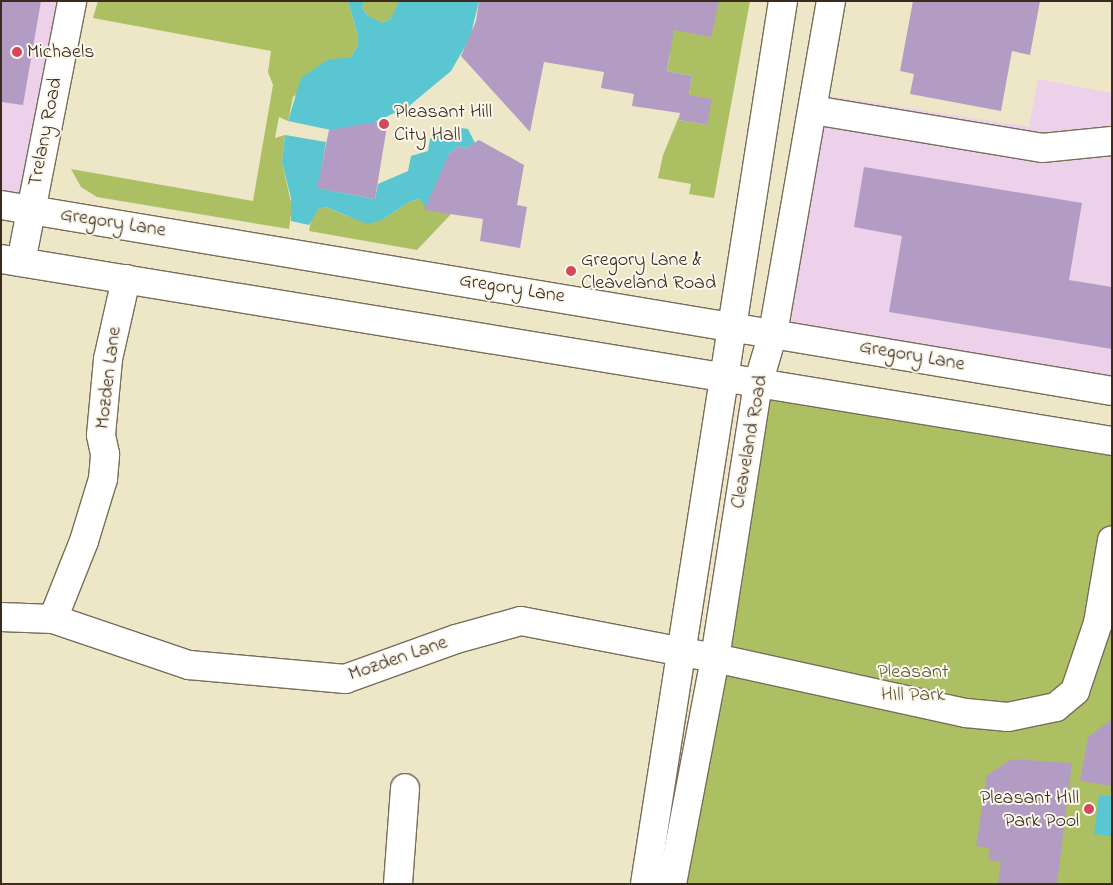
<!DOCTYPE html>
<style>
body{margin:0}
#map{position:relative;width:1113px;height:885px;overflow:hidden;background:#ede6c7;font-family:"Indie Flower",sans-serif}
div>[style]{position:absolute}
.built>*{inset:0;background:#edd0e9}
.green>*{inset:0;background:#acbf63}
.water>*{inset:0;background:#59c6d1}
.building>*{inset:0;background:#b39cc3}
.roads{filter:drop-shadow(1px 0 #796c59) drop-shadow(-1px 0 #796c59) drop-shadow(0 1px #796c59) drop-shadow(0 -1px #796c59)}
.minor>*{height:28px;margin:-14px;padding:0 14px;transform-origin:14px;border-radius:14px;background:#fff}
.major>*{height:28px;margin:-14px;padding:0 14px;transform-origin:14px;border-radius:14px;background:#fff}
.dots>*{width:14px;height:14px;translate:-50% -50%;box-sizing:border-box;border:2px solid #fbf7ec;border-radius:50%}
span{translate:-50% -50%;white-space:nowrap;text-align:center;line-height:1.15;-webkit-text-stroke:4px #fbf7ec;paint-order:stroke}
.poi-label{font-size:20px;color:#3b2a1e}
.left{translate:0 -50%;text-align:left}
.right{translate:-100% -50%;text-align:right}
.street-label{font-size:20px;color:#3b2a1e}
.park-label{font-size:20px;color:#5d5733}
.frame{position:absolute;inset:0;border:2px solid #3b2a1e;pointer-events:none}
</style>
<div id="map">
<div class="built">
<div style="clip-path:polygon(1px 1px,72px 1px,31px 210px,1px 205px)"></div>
<div style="clip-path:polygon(1038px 79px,1112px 93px,1112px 388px,773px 333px,816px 94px,1029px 127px)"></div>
</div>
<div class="green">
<div style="clip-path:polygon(98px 1px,348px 1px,358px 36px,357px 47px,351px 57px,293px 97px,288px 121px,279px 117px,275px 138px,285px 135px,282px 162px,292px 207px,289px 229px,97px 197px,81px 187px,71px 169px,253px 201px,273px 85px,268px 72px,271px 51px,93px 18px)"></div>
<div style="clip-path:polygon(364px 1px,399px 1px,399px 7px,391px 18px,383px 23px,373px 21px,368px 16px,362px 8px)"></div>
<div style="clip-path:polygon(719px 1px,750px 1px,714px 198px,689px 194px,691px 184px,658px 178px,663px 155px,680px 114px,679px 120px,707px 125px,689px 95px,692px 76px,667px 71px,670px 55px,659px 52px,664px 28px)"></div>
<div style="clip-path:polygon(420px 199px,451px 214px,417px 250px,309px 231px,312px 215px,318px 209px,326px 207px,347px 216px,382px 220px,409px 202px)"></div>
<div style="clip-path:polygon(758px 384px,1112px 441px,1112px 884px,672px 884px)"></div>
</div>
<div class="water">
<div style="clip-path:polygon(348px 1px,364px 1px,362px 8px,368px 16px,383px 23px,391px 18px,399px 1px,479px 1px,470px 38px,451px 71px,409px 106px,373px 123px,331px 130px,288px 121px,301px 78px,327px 60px,351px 57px,357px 47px,358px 36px)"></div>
<div style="clip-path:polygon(461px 128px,468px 129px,475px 143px,465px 149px,459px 146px,449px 154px,427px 210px,420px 199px,409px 202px,382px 220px,367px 224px,326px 207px,318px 209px,309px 225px,291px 221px,291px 198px,282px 162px,285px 135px,326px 142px,318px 188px,375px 199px,378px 184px,408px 171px,411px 156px,428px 151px,430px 139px,443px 130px,454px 133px)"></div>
<div style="clip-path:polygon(1099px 795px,1112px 796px,1112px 836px,1094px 834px)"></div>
</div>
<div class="building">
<div style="clip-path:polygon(1px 1px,41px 1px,23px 105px,1px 102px)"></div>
<div style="clip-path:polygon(479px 1px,719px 1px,711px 37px,674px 30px,667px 71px,692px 76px,689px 95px,712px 99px,707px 125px,679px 120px,680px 113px,632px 106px,634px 94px,601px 88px,604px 72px,544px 62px,530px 132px,461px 56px,476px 21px)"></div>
<div style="clip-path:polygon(913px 1px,1040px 1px,1030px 55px,1012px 51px,1001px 111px,910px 94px,914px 74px,900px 71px)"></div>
<div style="clip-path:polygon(388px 120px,375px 199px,317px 188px,329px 130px)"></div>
<div style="clip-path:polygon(479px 140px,524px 165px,517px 205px,527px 207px,520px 248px,480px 241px,483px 219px,424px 210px,449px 154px,459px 146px,465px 149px)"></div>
<div style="clip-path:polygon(864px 167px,1082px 203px,1069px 280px,1112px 287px,1112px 349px,889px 312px,902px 236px,854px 227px)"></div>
<div style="clip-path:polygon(1112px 719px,1112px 786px,1080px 781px,1088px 737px)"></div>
<div style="clip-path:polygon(1012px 759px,1072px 763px,1057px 884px,998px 884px,1001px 862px,988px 860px,990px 848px,976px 846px,987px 775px)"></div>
</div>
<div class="roads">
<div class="minor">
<div style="left:813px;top:110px;width:232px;rotate:9.4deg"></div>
<div style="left:1042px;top:148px;width:70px;rotate:-5.7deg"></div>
<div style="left:21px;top:262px;width:266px;rotate:-78.9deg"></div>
<div style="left:1px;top:617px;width:52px;rotate:2.2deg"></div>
<div style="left:53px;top:619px;width:144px;rotate:18.7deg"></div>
<div style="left:189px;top:665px;width:157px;rotate:5.1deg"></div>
<div style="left:345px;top:679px;width:118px;rotate:-19.8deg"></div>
<div style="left:456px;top:639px;width:67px;rotate:-15.5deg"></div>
<div style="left:521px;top:621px;width:197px;rotate:10.8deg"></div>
<div style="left:715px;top:658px;width:257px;rotate:12.4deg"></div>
<div style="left:966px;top:713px;width:42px;rotate:5.4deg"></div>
<div style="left:1008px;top:717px;width:49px;rotate:-11.8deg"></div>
<div style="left:1056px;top:707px;width:25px;rotate:-40deg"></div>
<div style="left:1075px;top:691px;width:72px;rotate:-71.3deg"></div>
<div style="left:1098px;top:623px;width:84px;rotate:-80.4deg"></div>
<div style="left:53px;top:619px;width:84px;rotate:-68.3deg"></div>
<div style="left:84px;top:541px;width:65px;rotate:-73deg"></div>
<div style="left:103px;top:479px;width:25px;rotate:-85deg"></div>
<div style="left:105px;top:454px;width:19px;rotate:-102deg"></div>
<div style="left:101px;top:435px;width:76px;rotate:-84.7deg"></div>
<div style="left:108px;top:359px;width:82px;rotate:-77.3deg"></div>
<div style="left:398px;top:884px;width:96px;rotate:-85.8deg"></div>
<div style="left:645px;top:884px;width:894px;rotate:-81.12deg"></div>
<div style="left:672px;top:884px;width:230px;rotate:-79.2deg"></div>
<div style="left:715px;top:658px;width:277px;rotate:-81.1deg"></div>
<div style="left:758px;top:384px;width:53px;rotate:-73.6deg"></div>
<div style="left:773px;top:333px;width:337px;rotate:-80.1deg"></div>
</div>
<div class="major">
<div style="left:1px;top:205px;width:1126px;rotate:9.5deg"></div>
<div style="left:1px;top:259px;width:1126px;rotate:9.3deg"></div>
</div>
</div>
<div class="dots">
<div style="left:17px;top:52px;background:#d1495b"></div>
<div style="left:384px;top:124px;background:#d1495b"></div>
<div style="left:571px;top:271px;background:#d1495b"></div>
<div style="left:1089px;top:809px;background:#d1495b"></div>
</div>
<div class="poi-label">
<span class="left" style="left:27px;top:52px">Michaels</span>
<span class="left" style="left:394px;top:124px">Pleasant Hill<br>City Hall</span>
<span class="left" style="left:581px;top:272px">Gregory Lane &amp;<br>Cleaveland Road</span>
<span class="right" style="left:1079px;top:810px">Pleasant HIll<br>Park Pool</span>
</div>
<div class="street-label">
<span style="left:46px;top:132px;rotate:-79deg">Trelany Road</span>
<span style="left:113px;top:223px;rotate:9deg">Gregory Lane</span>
<span style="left:512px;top:289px;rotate:9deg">Gregory Lane</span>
<span style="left:912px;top:356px;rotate:10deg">Gregory Lane</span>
<span style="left:109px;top:378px;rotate:-83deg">Mozden Lane</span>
<span style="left:750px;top:442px;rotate:-80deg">Cleaveland Road</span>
<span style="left:398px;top:659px;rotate:-19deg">Mozden Lane</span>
</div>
<div class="park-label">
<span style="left:913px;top:684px">Pleasant<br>HIll Park</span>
</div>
<div class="frame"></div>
</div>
